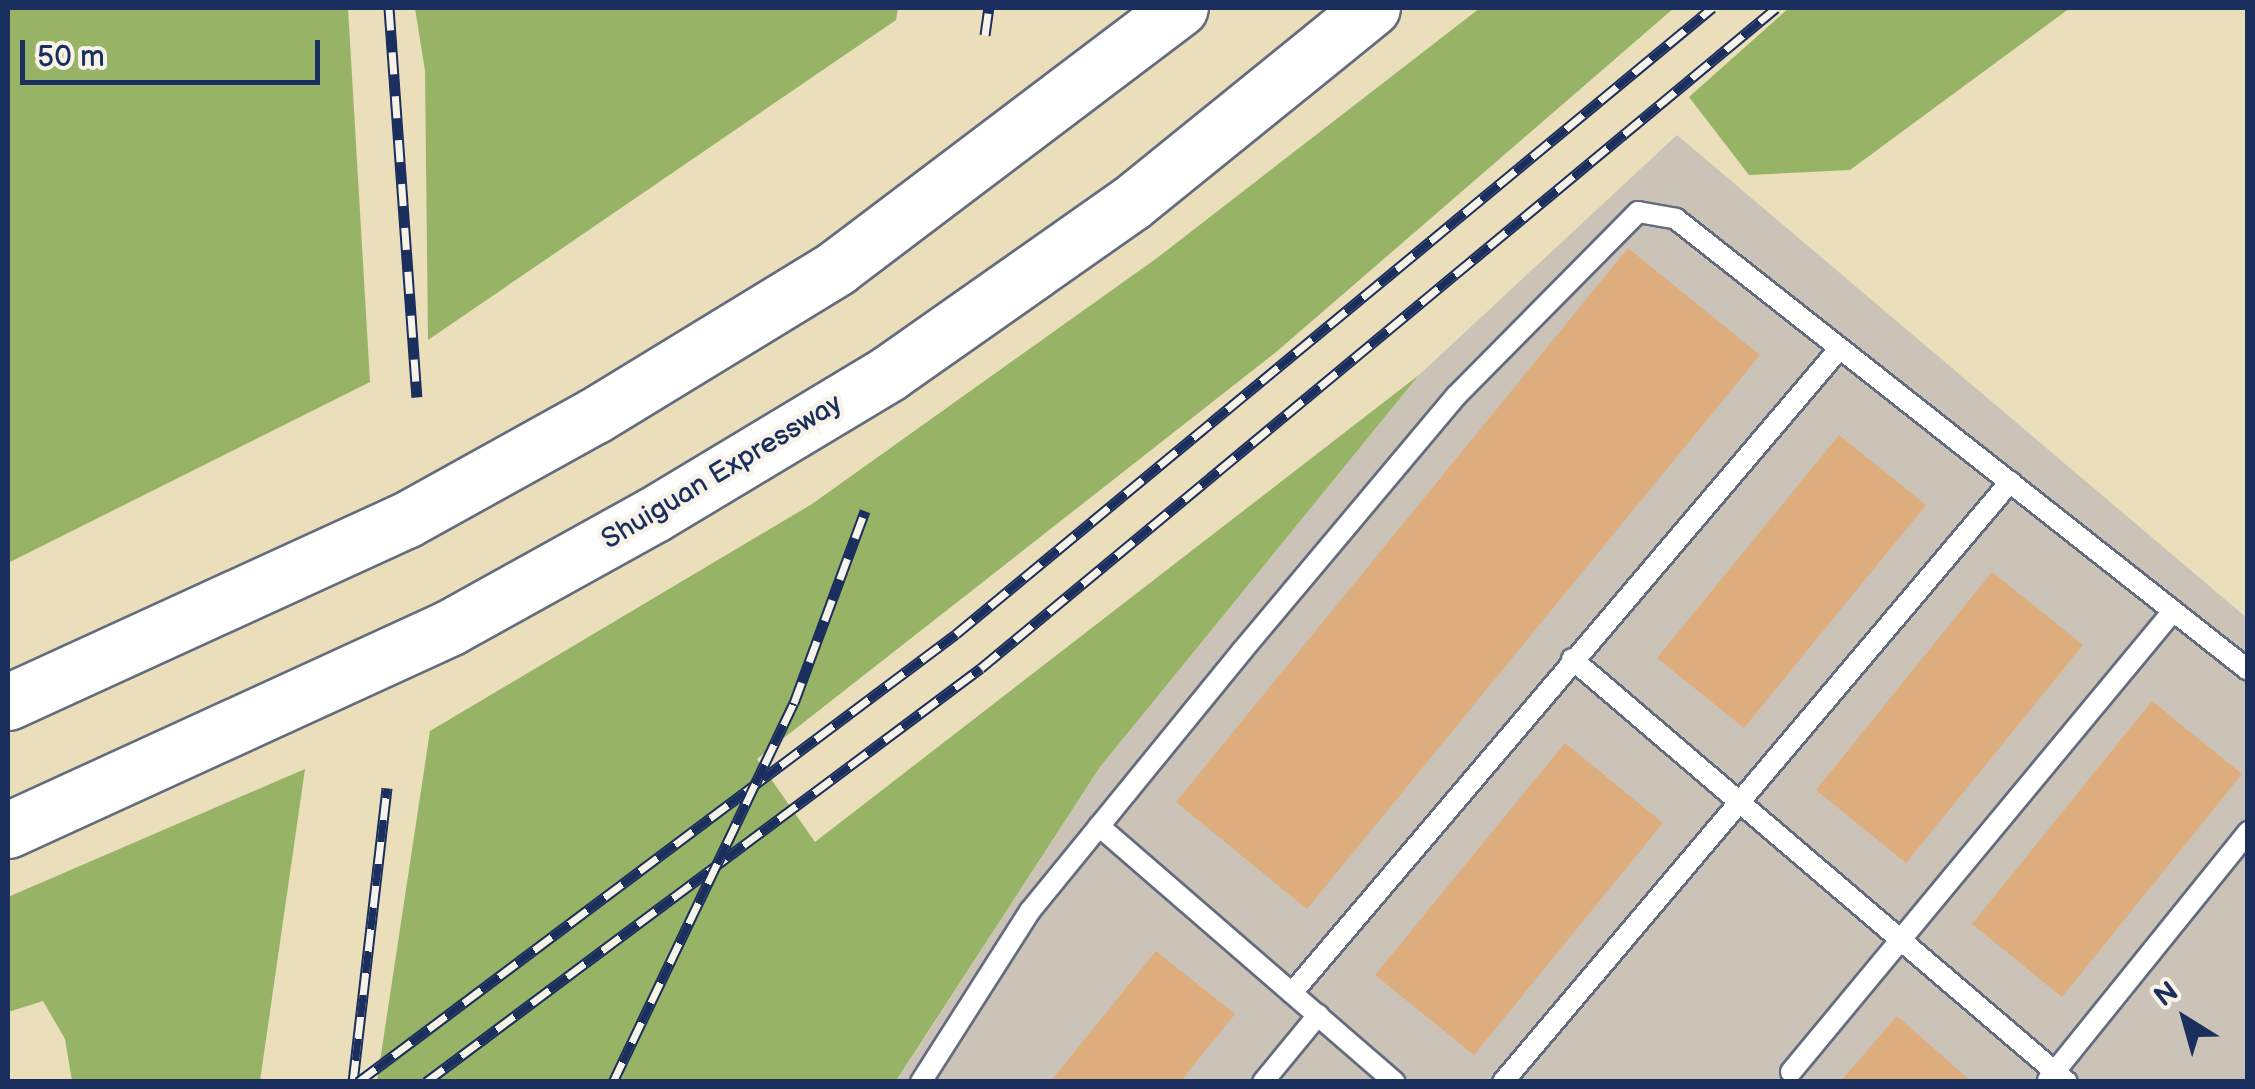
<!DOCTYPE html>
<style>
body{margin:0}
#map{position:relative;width:2255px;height:1089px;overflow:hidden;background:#ebdebb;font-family:"Balsamiq Sans",sans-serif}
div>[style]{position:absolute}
.industrial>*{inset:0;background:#cbc3b8}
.forest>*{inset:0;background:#96b366}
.building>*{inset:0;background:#ddad7d}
.roads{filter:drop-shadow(2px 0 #646c7f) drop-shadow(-2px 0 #646c7f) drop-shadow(0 2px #646c7f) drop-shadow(0 -2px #646c7f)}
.lane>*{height:20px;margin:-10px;padding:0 10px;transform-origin:10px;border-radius:10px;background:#fff}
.highway>*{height:55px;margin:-27.5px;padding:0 27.5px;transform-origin:27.5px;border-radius:27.5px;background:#fff}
.rail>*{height:11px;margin-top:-5.5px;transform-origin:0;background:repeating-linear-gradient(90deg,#f7f3e8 0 22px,#1b2f5e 0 44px);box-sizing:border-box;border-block:2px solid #1b2f5e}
span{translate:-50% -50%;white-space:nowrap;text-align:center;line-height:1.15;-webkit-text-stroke:9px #f7f3e8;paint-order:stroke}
.street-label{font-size:28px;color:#1b2f5e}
.frame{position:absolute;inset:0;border:10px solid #1b2f5e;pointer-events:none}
.north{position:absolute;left:2135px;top:969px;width:100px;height:100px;-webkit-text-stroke:8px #f7f3e8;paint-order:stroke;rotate:323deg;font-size:28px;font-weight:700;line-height:40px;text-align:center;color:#1b2f5e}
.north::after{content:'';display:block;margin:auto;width:35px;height:45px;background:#1b2f5e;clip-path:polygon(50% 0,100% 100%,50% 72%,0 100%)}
.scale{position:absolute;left:20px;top:40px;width:300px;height:45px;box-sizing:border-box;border:5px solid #1b2f5e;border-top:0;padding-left:12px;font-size:30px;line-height:35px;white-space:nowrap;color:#1b2f5e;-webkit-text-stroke:8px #f7f3e8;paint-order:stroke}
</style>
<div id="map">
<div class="industrial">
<div style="clip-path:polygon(1677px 135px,2247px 618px,2247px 1081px,896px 1082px,1100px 767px,1419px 375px)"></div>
</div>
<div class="forest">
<div style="clip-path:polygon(8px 8px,348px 8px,370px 382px,8px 563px)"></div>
<div style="clip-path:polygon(415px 8px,898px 8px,896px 20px,428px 340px,425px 71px)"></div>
<div style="clip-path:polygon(1480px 8px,1674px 8px,1275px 353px,757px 759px,815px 842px,1419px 375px,1100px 767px,896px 1081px,377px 1081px,430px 731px,812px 504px,1157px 258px)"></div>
<div style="clip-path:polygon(1789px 8px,2070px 8px,1850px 170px,1749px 175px,1689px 97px)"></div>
<div style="clip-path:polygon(305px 769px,260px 1081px,72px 1081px,65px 1039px,43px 1001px,8px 1012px,8px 897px)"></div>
</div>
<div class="building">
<div style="clip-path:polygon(1628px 248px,1760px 355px,1307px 909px,1176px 802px)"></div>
<div style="clip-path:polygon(1839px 435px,1926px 505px,1744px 728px,1657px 658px)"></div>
<div style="clip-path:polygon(1992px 572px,2083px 645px,1906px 863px,1816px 790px)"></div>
<div style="clip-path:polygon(2152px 701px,2242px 774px,2062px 997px,1972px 924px)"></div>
<div style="clip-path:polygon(1565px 743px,1663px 823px,1474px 1055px,1375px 975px)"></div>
<div style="clip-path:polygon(1156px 951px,1235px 1014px,1180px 1082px,1050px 1082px)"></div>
<div style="clip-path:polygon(1897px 1016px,1972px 1082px,1840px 1082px)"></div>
</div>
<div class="roads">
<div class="lane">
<div style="left:1572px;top:659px;width:651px;rotate:40.52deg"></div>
<div style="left:1099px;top:826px;width:391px;rotate:40.9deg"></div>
<div style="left:1292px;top:993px;width:846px;rotate:-49.65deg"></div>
<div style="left:1791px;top:1072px;width:599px;rotate:-50.35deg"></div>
<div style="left:2048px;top:1080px;width:319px;rotate:-51.1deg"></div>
<div style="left:921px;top:1082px;width:203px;rotate:-57.5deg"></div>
<div style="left:1030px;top:911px;width:335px;rotate:-50.8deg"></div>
<div style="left:1242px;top:651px;width:333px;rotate:-50deg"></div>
<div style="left:1456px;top:396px;width:259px;rotate:-45.3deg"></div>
<div style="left:1638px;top:212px;width:39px;rotate:10deg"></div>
<div style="left:1676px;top:219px;width:728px;rotate:38.25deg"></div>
<div style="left:1263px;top:1082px;width:87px;rotate:-50.6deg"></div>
<div style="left:1503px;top:1082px;width:786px;rotate:-49.8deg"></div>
</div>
<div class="highway">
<div style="left:8px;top:702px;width:438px;rotate:-24.6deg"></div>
<div style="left:406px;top:520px;width:215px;rotate:-29deg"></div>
<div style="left:594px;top:416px;width:284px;rotate:-31.4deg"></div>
<div style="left:836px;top:268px;width:431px;rotate:-37.1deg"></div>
<div style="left:8px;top:830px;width:485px;rotate:-24.6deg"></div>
<div style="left:449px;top:628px;width:233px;rotate:-29deg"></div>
<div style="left:653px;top:515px;width:275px;rotate:-31deg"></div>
<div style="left:889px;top:373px;width:296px;rotate:-35.1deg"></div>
<div style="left:1131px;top:203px;width:310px;rotate:-39deg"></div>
</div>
</div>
<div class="rail">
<div style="left:389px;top:8px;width:390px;rotate:85.9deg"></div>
<div style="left:985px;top:35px;width:27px;rotate:-82deg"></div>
<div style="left:353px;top:1082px;width:296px;rotate:-83.4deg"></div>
<div style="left:358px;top:1082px;width:747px;rotate:-36.84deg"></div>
<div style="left:956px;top:634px;width:982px;rotate:-39.63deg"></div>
<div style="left:426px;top:1082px;width:692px;rotate:-36.72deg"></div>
<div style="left:981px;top:668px;width:1033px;rotate:-39.7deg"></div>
<div style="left:613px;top:1082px;width:420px;rotate:-64.5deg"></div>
<div style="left:794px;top:703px;width:205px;rotate:-69.7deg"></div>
</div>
<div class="street-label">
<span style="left:722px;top:472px;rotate:-31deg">Shuiguan Expressway</span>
</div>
<div class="frame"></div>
<div class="north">N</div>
<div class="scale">50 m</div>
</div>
